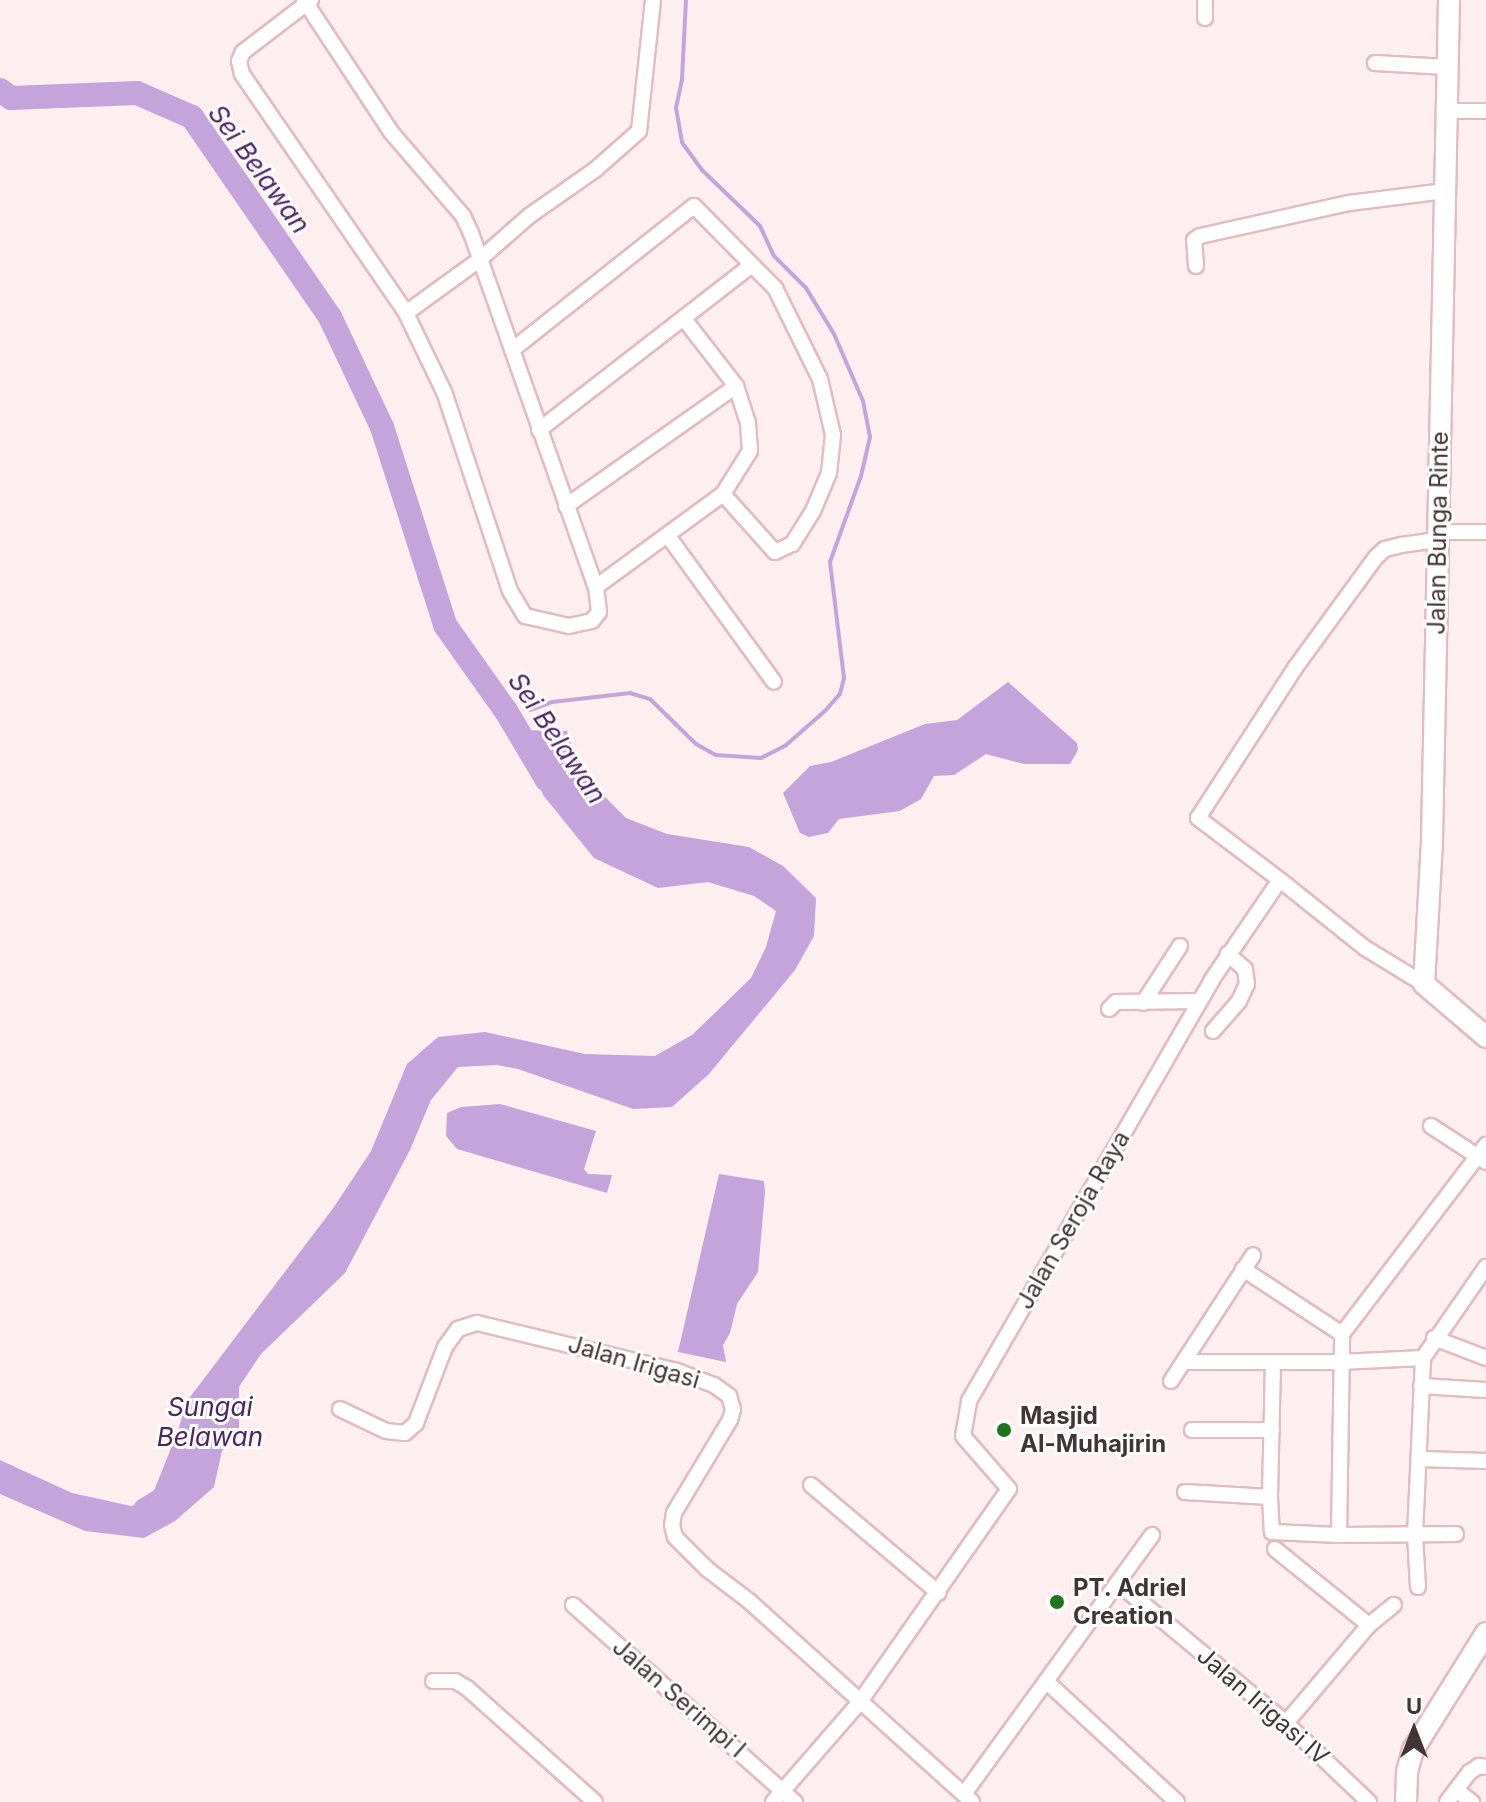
<!DOCTYPE html>
<style>
body{margin:0}
#map{position:relative;width:1486px;height:1802px;overflow:hidden;background:#fdeef0;font-family:Inter,sans-serif}
div>[style]{position:absolute}
.water>*{inset:0;background:#c5a4db}
.stream>*{height:4px;margin:-2px;padding:0 2px;transform-origin:2px;border-radius:2px;background:#c5a4db}
.river>*{height:24px;margin:-12px;padding:0 12px;transform-origin:12px;border-radius:12px;background:#c5a4db}
.roads{filter:drop-shadow(2px 0 #e1bcc3) drop-shadow(-2px 0 #e1bcc3) drop-shadow(0 2px #e1bcc3) drop-shadow(0 -2px #e1bcc3)}
.street>*{height:14px;margin:-7px;padding:0 7px;transform-origin:7px;border-radius:7px;background:#fff}
.secondary>*{height:20px;margin:-10px;padding:0 10px;transform-origin:10px;border-radius:10px;background:#fff}
.dots>*{width:22px;height:22px;translate:-50% -50%;box-sizing:border-box;border:4px solid #fff;border-radius:50%}
span{translate:-50% -50%;white-space:nowrap;text-align:center;line-height:1.15;-webkit-text-stroke:6px #fff;paint-order:stroke}
.street-label{font-size:24px;color:#433437}
.poi-label{font-size:24px;color:#433437;font-weight:700}
.left{translate:0 -50%;text-align:left}
.water-label{font-size:26px;color:#4d2464;font-style:italic}
.north{position:absolute;left:1374px;top:1690px;width:80px;height:80px;-webkit-text-stroke:6px #fff;paint-order:stroke;rotate:0deg;font-size:22px;font-weight:700;line-height:32px;text-align:center;color:#433437}
.north::after{content:'';display:block;margin:auto;width:28px;height:36px;background:#433437;clip-path:polygon(50% 0,100% 100%,50% 72%,0 100%)}
</style>
<div id="map">
<div class="water">
<div style="clip-path:polygon(1008px 682px,1077px 743px,1078px 750px,1070px 764px,1024px 764px,986px 754px,954px 775px,934px 776px,921px 799px,900px 811px,839px 819px,828px 833px,809px 837px,800px 833px,783px 793px,810px 766px,831px 762px,925px 724px,957px 720px)"></div>
<div style="clip-path:polygon(522px 730px,567px 731px,581px 773px,626px 818px,667px 834px,749px 847px,783px 866px,816px 898px,814px 936px,795px 970px,709px 1074px,672px 1107px,633px 1109px,518px 1069px,497px 1065px,458px 1067px,431px 1100px,410px 1150px,345px 1273px,261px 1354px,239px 1387px,239px 1430px,222px 1451px,214px 1487px,175px 1521px,144px 1538px,85px 1531px,0 1494px,0 1460px,72px 1493px,131px 1506px,163px 1497px,182px 1464px,175px 1440px,187px 1401px,334px 1207px,371px 1151px,407px 1064px,438px 1037px,485px 1032px,585px 1054px,655px 1056px,692px 1035px,751px 978px,766px 947px,776px 911px,754px 896px,708px 882px,658px 888px,594px 858px,543px 795px)"></div>
<div style="clip-path:polygon(500px 1104px,596px 1131px,584px 1169px,588px 1174px,612px 1175px,607px 1193px,457px 1149px,446px 1136px,447px 1113px,461px 1107px)"></div>
<div style="clip-path:polygon(719px 1174px,764px 1181px,765px 1192px,758px 1272px,737px 1304px,730px 1333px,723px 1345px,726px 1362px,678px 1352px)"></div>
</div>
<div class="stream">
<div style="left:530px;top:710px;width:23px;rotate:-20deg"></div>
<div style="left:552px;top:702px;width:79px;rotate:-6.6deg"></div>
<div style="left:630px;top:693px;width:21px;rotate:17deg"></div>
<div style="left:650px;top:699px;width:64px;rotate:44.4deg"></div>
<div style="left:696px;top:744px;width:23px;rotate:29deg"></div>
<div style="left:716px;top:755px;width:45px;rotate:3.8deg"></div>
<div style="left:761px;top:758px;width:27px;rotate:-27deg"></div>
<div style="left:785px;top:746px;width:53px;rotate:-41.2deg"></div>
<div style="left:825px;top:711px;width:23px;rotate:-49deg"></div>
<div style="left:840px;top:694px;width:16px;rotate:-76deg"></div>
<div style="left:844px;top:678px;width:117px;rotate:-96.9deg"></div>
<div style="left:830px;top:562px;width:91px;rotate:-70.2deg"></div>
<div style="left:861px;top:476px;width:40px;rotate:-77deg"></div>
<div style="left:870px;top:437px;width:37px;rotate:-101deg"></div>
<div style="left:863px;top:401px;width:73px;rotate:-113.4deg"></div>
<div style="left:834px;top:334px;width:54px;rotate:-121.3deg"></div>
<div style="left:806px;top:288px;width:45px;rotate:-135deg"></div>
<div style="left:774px;top:256px;width:33px;rotate:-115deg"></div>
<div style="left:760px;top:226px;width:81px;rotate:-136deg"></div>
<div style="left:702px;top:170px;width:34px;rotate:-126deg"></div>
<div style="left:682px;top:142px;width:35px;rotate:-100deg"></div>
<div style="left:676px;top:108px;width:30px;rotate:-78deg"></div>
<div style="left:682px;top:79px;width:79px;rotate:-87.1deg"></div>
</div>
<div class="river">
<div style="left:0;top:90px;width:14px;rotate:36deg"></div>
<div style="left:11px;top:98px;width:126px;rotate:-2.3deg"></div>
<div style="left:137px;top:93px;width:60px;rotate:23.6deg"></div>
<div style="left:192px;top:117px;width:243px;rotate:55.4deg"></div>
<div style="left:330px;top:317px;width:122px;rotate:64.7deg"></div>
<div style="left:382px;top:427px;width:208px;rotate:72.3deg"></div>
<div style="left:445px;top:625px;width:105px;rotate:54.7deg"></div>
<div style="left:506px;top:711px;width:80px;rotate:59.3deg"></div>
<div style="left:145px;top:1510px;width:22px;rotate:-32deg"></div>
<div style="left:164px;top:1498px;width:78px;rotate:-68.1deg"></div>
</div>
<div class="roads">
<div class="street">
<div style="left:304px;top:0;width:158px;rotate:56.6deg"></div>
<div style="left:391px;top:132px;width:111px;rotate:49.4deg"></div>
<div style="left:463px;top:216px;width:19px;rotate:65deg"></div>
<div style="left:471px;top:233px;width:375px;rotate:70.6deg"></div>
<div style="left:596px;top:587px;width:25px;rotate:83deg"></div>
<div style="left:599px;top:612px;width:11px;rotate:128deg"></div>
<div style="left:592px;top:621px;width:24px;rotate:168deg"></div>
<div style="left:569px;top:626px;width:45px;rotate:-167.2deg"></div>
<div style="left:525px;top:616px;width:29px;rotate:-121deg"></div>
<div style="left:510px;top:591px;width:210px;rotate:-108.3deg"></div>
<div style="left:444px;top:392px;width:88px;rotate:-115.7deg"></div>
<div style="left:311px;top:0;width:86px;rotate:142.6deg"></div>
<div style="left:243px;top:52px;width:10px;rotate:114deg"></div>
<div style="left:239px;top:61px;width:13px;rotate:77deg"></div>
<div style="left:242px;top:74px;width:290px;rotate:55.5deg"></div>
<div style="left:406px;top:313px;width:90px;rotate:-36deg"></div>
<div style="left:479px;top:260px;width:67px;rotate:-41.3deg"></div>
<div style="left:529px;top:216px;width:82px;rotate:-35deg"></div>
<div style="left:596px;top:169px;width:57px;rotate:-41.5deg"></div>
<div style="left:639px;top:131px;width:132px;rotate:-83.9deg"></div>
<div style="left:1205px;top:0;width:18px;rotate:90deg"></div>
<div style="left:1375px;top:63px;width:73px;rotate:3.1deg"></div>
<div style="left:1447px;top:111px;width:39px"></div>
<div style="left:1196px;top:266px;width:26px;rotate:-94deg"></div>
<div style="left:1194px;top:240px;width:7px;rotate:-34deg"></div>
<div style="left:1200px;top:236px;width:153px;rotate:-12.5deg"></div>
<div style="left:1349px;top:203px;width:97px;rotate:-7.1deg"></div>
<div style="left:512px;top:350px;width:232px;rotate:-38.4deg"></div>
<div style="left:694px;top:206px;width:83px;rotate:45.5deg"></div>
<div style="left:539px;top:430px;width:269px;rotate:-37.8deg"></div>
<div style="left:752px;top:265px;width:33px;rotate:45deg"></div>
<div style="left:775px;top:288px;width:102px;rotate:63.7deg"></div>
<div style="left:820px;top:379px;width:57px;rotate:76.9deg"></div>
<div style="left:833px;top:435px;width:38px;rotate:96deg"></div>
<div style="left:829px;top:473px;width:41px;rotate:112.8deg"></div>
<div style="left:813px;top:511px;width:39px;rotate:122deg"></div>
<div style="left:792px;top:544px;width:19px;rotate:155deg"></div>
<div style="left:775px;top:552px;width:78px;rotate:-131.9deg"></div>
<div style="left:723px;top:494px;width:157px;rotate:143.8deg"></div>
<div style="left:723px;top:494px;width:51px;rotate:-57.9deg"></div>
<div style="left:750px;top:451px;width:28px;rotate:-94deg"></div>
<div style="left:748px;top:423px;width:39px;rotate:-108deg"></div>
<div style="left:566px;top:506px;width:208px;rotate:-35.2deg"></div>
<div style="left:736px;top:386px;width:85px;rotate:-127.8deg"></div>
<div style="left:1438px;top:532px;width:48px"></div>
<div style="left:668px;top:536px;width:180px;rotate:54deg"></div>
<div style="left:1280px;top:880px;width:103px;rotate:-142.9deg"></div>
<div style="left:1198px;top:818px;width:179px;rotate:-57.1deg"></div>
<div style="left:1295px;top:668px;width:137px;rotate:-53.9deg"></div>
<div style="left:1376px;top:557px;width:12px;rotate:-42deg"></div>
<div style="left:1385px;top:549px;width:16px;rotate:-14deg"></div>
<div style="left:1401px;top:545px;width:37px;rotate:-8deg"></div>
<div style="left:1143px;top:1003px;width:68px;rotate:-57deg"></div>
<div style="left:1109px;top:1009px;width:10px;rotate:-45deg"></div>
<div style="left:1116px;top:1002px;width:84px;rotate:-0.7deg"></div>
<div style="left:1213px;top:1031px;width:40px;rotate:-49deg"></div>
<div style="left:1239px;top:1001px;width:19px;rotate:-65deg"></div>
<div style="left:1247px;top:984px;width:15px;rotate:-98deg"></div>
<div style="left:1245px;top:969px;width:23px;rotate:-139deg"></div>
<div style="left:1431px;top:1126px;width:66px;rotate:33.2deg"></div>
<div style="left:1243px;top:1269px;width:118px;rotate:33.3deg"></div>
<div style="left:1434px;top:1338px;width:56px;rotate:21deg"></div>
<div style="left:1186px;top:1362px;width:154px"></div>
<div style="left:1340px;top:1362px;width:83px;rotate:-2.8deg"></div>
<div style="left:1273px;top:1363px;width:134px;rotate:91.3deg"></div>
<div style="left:1270px;top:1497px;width:35px;rotate:87deg"></div>
<div style="left:1272px;top:1532px;width:67px;rotate:2.6deg"></div>
<div style="left:1339px;top:1535px;width:117px;rotate:-0.5deg"></div>
<div style="left:1171px;top:1381px;width:150px;rotate:-56.9deg"></div>
<div style="left:1421px;top:1386px;width:65px;rotate:3.5deg"></div>
<div style="left:340px;top:1409px;width:51px;rotate:25.6deg"></div>
<div style="left:386px;top:1431px;width:19px;rotate:6deg"></div>
<div style="left:405px;top:1433px;width:15px;rotate:-42deg"></div>
<div style="left:416px;top:1423px;width:81px;rotate:-69.1deg"></div>
<div style="left:445px;top:1347px;width:22px;rotate:-54deg"></div>
<div style="left:458px;top:1329px;width:20px;rotate:-18deg"></div>
<div style="left:477px;top:1323px;width:206px;rotate:13.5deg"></div>
<div style="left:677px;top:1371px;width:40px;rotate:21deg"></div>
<div style="left:714px;top:1385px;width:19px;rotate:36deg"></div>
<div style="left:729px;top:1396px;width:14px;rotate:73deg"></div>
<div style="left:733px;top:1409px;width:11px;rotate:105deg"></div>
<div style="left:730px;top:1420px;width:109px;rotate:121.1deg"></div>
<div style="left:674px;top:1513px;width:12px;rotate:99deg"></div>
<div style="left:672px;top:1525px;width:12px;rotate:76deg"></div>
<div style="left:675px;top:1537px;width:45px;rotate:45deg"></div>
<div style="left:707px;top:1569px;width:53px;rotate:37.3deg"></div>
<div style="left:749px;top:1601px;width:300px;rotate:42deg"></div>
<div style="left:1192px;top:1430px;width:80px"></div>
<div style="left:1421px;top:1459px;width:65px;rotate:1.8deg"></div>
<div style="left:811px;top:1485px;width:167px;rotate:40.2deg"></div>
<div style="left:1185px;top:1492px;width:85px;rotate:3.4deg"></div>
<div style="left:1339px;top:1535px;width:201px;rotate:-89.1deg"></div>
<div style="left:1342px;top:1334px;width:238px;rotate:-52.7deg"></div>
<div style="left:1275px;top:1549px;width:121px;rotate:39deg"></div>
<div style="left:1369px;top:1625px;width:128px;rotate:130.3deg"></div>
<div style="left:1118px;top:1583px;width:219px;rotate:39.8deg"></div>
<div style="left:1286px;top:1723px;width:115px;rotate:43.6deg"></div>
<div style="left:1418px;top:1587px;width:52px;rotate:-93.3deg"></div>
<div style="left:1415px;top:1535px;width:177px;rotate:-87.4deg"></div>
<div style="left:1423px;top:1358px;width:111px;rotate:-55.3deg"></div>
<div style="left:573px;top:1605px;width:297px;rotate:41.6deg"></div>
<div style="left:1369px;top:1625px;width:32px;rotate:-39deg"></div>
<div style="left:433px;top:1681px;width:22px"></div>
<div style="left:455px;top:1681px;width:14px;rotate:30deg"></div>
<div style="left:467px;top:1688px;width:171px;rotate:41.7deg"></div>
<div style="left:1047px;top:1682px;width:177px;rotate:42.7deg"></div>
<div style="left:1456px;top:1790px;width:20px;rotate:37deg"></div>
<div style="left:964px;top:1794px;width:320px;rotate:-54deg"></div>
<div style="left:773px;top:1802px;width:131px;rotate:-49deg"></div>
<div style="left:859px;top:1703px;width:261px;rotate:-55deg"></div>
<div style="left:1009px;top:1489px;width:70px;rotate:-131deg"></div>
<div style="left:963px;top:1436px;width:36px;rotate:-80deg"></div>
<div style="left:969px;top:1401px;width:485px;rotate:-60deg"></div>
<div style="left:1211px;top:981px;width:122px;rotate:-55.7deg"></div>
<div style="left:1280px;top:880px;width:109px;rotate:38.7deg"></div>
<div style="left:1365px;top:948px;width:69px;rotate:31.4deg"></div>
<div style="left:1447px;top:1802px;width:38px;rotate:-53deg"></div>
<div style="left:1470px;top:1772px;width:11px;rotate:-34deg"></div>
<div style="left:1479px;top:1766px;width:7px;rotate:8deg"></div>
</div>
<div class="secondary">
<div style="left:1449px;top:0;width:841px;rotate:91.16deg"></div>
<div style="left:1432px;top:841px;width:143px;rotate:93.2deg"></div>
<div style="left:1424px;top:984px;width:82px;rotate:40.5deg"></div>
<div style="left:1406px;top:1802px;width:30px;rotate:-88deg"></div>
<div style="left:1407px;top:1772px;width:23px;rotate:-75deg"></div>
<div style="left:1413px;top:1750px;width:138px;rotate:-58deg"></div>
</div>
</div>
<div class="dots">
<div style="left:1004px;top:1430px;background:#1e7420"></div>
<div style="left:1057px;top:1602px;background:#1e7420"></div>
</div>
<div class="street-label">
<span style="left:1438px;top:533px;rotate:-89deg">Jalan Bunga Rinte</span>
<span style="left:1073px;top:1220px;rotate:-60deg">Jalan Seroja Raya</span>
<span style="left:634px;top:1362px;rotate:16deg">Jalan Irigasi</span>
<span style="left:679px;top:1698px;rotate:41deg">Jalan Serimpi I</span>
<span style="left:1263px;top:1706px;rotate:41deg">Jalan Irigasi IV</span>
</div>
<div class="poi-label">
<span class="left" style="left:1020px;top:1430px">Masjid<br>Al-Muhajirin</span>
<span class="left" style="left:1073px;top:1602px">PT. Adriel<br>Creation</span>
</div>
<div class="water-label">
<span style="left:259px;top:169px;rotate:54deg">Sei Belawan</span>
<span style="left:557px;top:738px;rotate:56deg">Sei Belawan</span>
<span style="left:210px;top:1422px">Sungai<br>Belawan</span>
</div>
<div class="north">U</div>
</div>
